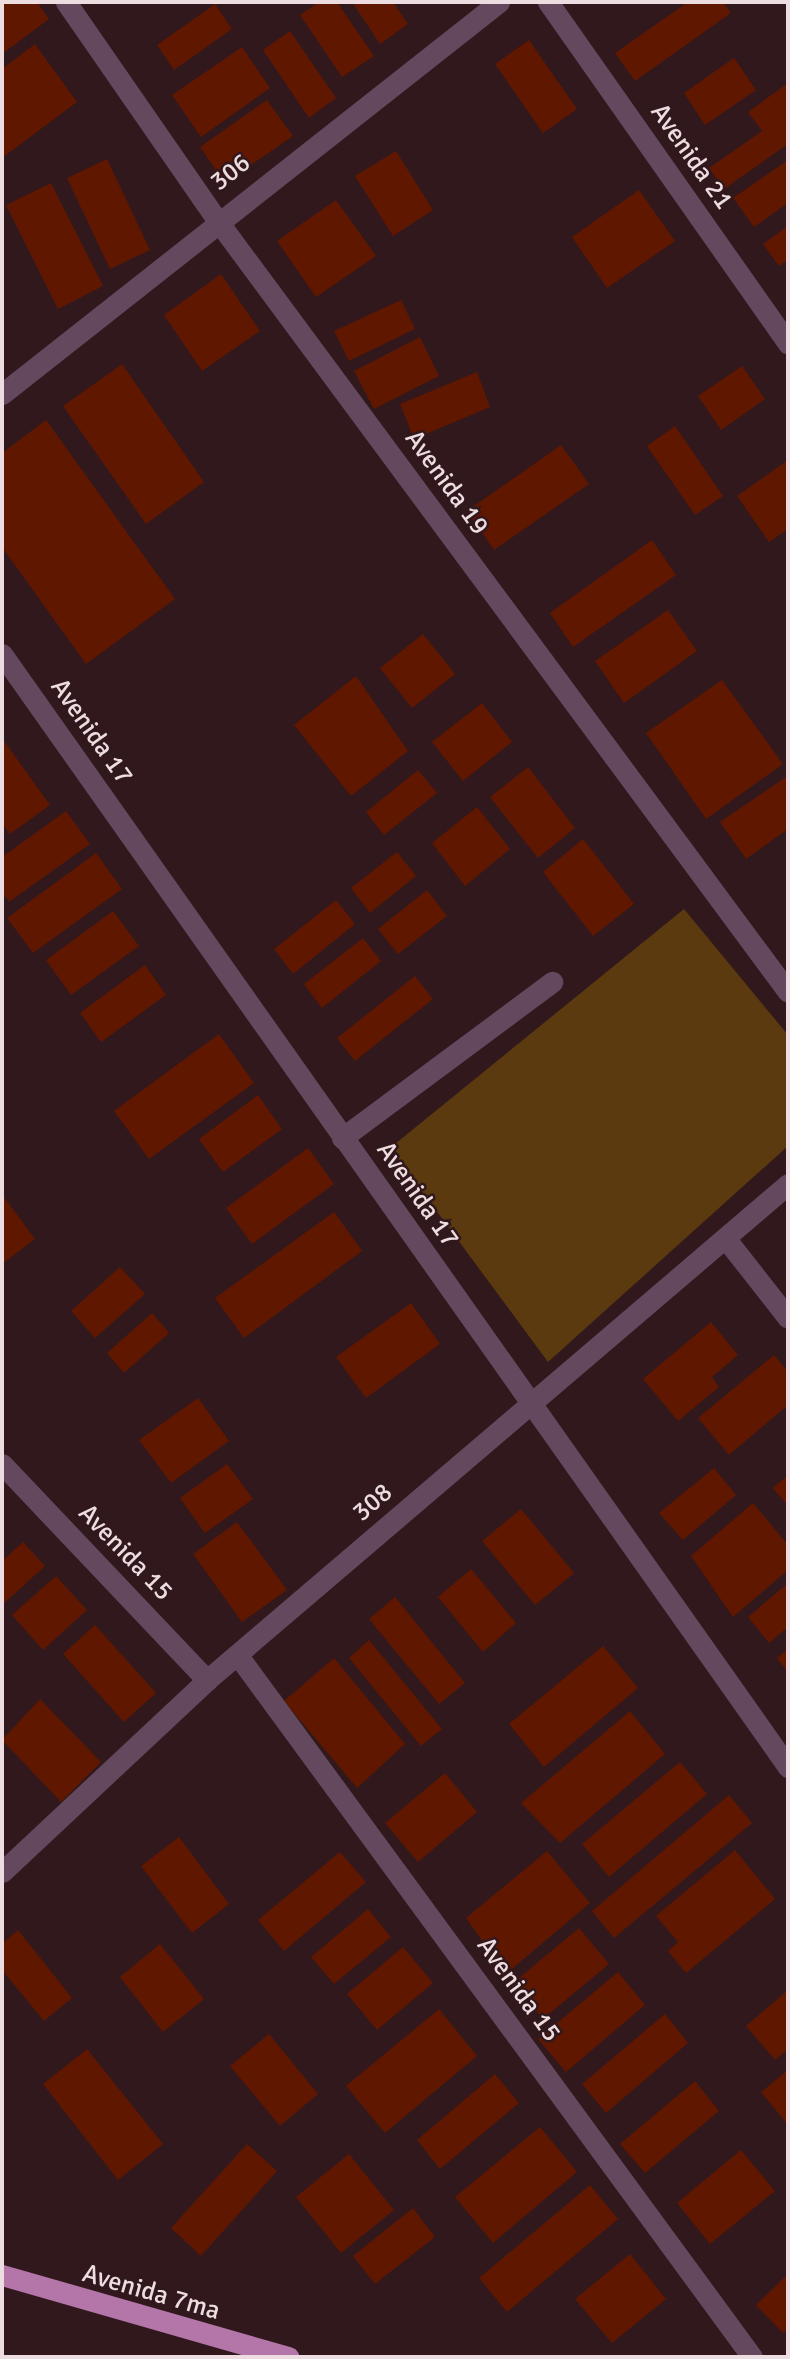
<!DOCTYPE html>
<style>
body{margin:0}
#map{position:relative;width:790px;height:2359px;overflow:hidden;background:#30181d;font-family:Signika,sans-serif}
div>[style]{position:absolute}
.green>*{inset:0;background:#5a3a0e}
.building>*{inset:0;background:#601700}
.service>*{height:21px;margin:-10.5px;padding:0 10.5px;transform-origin:10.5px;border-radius:10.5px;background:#64485e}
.minor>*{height:21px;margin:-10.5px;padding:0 10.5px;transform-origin:10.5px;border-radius:10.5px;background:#64485e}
.trunk>*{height:21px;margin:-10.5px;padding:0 10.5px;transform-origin:10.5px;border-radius:10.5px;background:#b476a8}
span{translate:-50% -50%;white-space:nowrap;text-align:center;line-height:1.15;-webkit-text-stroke:5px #30181d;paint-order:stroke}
.street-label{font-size:26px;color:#eedde0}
.frame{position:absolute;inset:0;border:4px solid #eedde0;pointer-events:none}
</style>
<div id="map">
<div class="green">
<div style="clip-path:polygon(684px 909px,788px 1035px,788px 1146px,548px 1362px,390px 1148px)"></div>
</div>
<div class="building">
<div style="clip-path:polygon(2px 2px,37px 2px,49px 19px,2px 54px)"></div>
<div style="clip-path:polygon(319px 2px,337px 2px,374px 56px,342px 77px,300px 15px)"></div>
<div style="clip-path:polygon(352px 2px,393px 2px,408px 24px,380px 44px)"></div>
<div style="clip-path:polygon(688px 2px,723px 2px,731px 13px,635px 81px,615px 53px)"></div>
<div style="clip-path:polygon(215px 4px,232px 29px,174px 70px,157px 45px)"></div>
<div style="clip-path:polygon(290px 31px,336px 98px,309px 118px,263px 50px)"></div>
<div style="clip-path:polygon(529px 40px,577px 109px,543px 133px,495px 64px)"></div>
<div style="clip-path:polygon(35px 44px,77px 102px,2px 158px,2px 69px)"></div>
<div style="clip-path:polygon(242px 47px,270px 88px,201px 137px,172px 95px)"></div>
<div style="clip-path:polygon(734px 58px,756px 90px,705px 125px,684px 93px)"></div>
<div style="clip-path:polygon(788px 83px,788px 144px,724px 189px,709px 168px,762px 131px,748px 112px)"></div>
<div style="clip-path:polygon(267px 100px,293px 136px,225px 183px,200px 147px)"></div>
<div style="clip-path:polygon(396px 151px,433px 210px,393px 236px,355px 176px)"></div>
<div style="clip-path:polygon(107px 159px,150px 250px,110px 269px,67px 178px)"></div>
<div style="clip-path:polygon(788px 160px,788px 203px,754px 227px,733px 198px)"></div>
<div style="clip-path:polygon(51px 183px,103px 286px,58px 309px,6px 205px)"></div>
<div style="clip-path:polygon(639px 190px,675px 241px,607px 288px,572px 237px)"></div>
<div style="clip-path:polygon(336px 200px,376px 256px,316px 297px,277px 241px)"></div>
<div style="clip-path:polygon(788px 226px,788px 260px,779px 266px,763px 244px)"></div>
<div style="clip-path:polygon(221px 274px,260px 331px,202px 371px,164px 315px)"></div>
<div style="clip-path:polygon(401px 300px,415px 329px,349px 361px,334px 331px)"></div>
<div style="clip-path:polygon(420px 337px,439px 376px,374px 409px,354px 371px)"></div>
<div style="clip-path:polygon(122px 364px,204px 482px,146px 524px,63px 406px)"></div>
<div style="clip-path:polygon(742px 366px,765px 399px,721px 430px,698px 396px)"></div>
<div style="clip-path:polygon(477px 372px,490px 407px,414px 439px,400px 404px)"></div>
<div style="clip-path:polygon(46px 420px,175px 599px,86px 664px,2px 547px,2px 453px)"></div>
<div style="clip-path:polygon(675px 426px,723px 496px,695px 515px,647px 446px)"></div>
<div style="clip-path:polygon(561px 445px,589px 484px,494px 550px,467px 511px)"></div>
<div style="clip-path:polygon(788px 460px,788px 529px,769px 542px,737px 496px)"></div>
<div style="clip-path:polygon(652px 540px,676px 575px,573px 647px,550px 613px)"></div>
<div style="clip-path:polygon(668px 610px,697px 651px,624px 703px,595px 661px)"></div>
<div style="clip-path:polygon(423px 634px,455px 674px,412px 708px,380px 668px)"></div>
<div style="clip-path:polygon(356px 676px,408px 751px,351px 796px,294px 725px)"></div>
<div style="clip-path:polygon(722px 680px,783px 764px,706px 819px,646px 733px)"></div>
<div style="clip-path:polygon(482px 703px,512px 742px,463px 781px,432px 742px)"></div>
<div style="clip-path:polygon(2px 738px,50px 805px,10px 834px,2px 823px)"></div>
<div style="clip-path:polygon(528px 767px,575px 828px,538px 858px,490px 797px)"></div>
<div style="clip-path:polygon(418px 770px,437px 793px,384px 835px,366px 812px)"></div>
<div style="clip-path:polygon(786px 777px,788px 829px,746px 859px,720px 822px)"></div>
<div style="clip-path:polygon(477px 807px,510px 849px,465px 886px,432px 843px)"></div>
<div style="clip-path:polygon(66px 811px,90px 844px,9px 902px,2px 892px,2px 857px)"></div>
<div style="clip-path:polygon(583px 839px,634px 904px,593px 936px,543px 872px)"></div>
<div style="clip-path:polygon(397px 852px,416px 876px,370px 913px,351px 888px)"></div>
<div style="clip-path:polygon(96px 853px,122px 889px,33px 953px,7px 918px)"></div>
<div style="clip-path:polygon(427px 890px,447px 916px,398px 954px,378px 929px)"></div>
<div style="clip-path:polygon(336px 900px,355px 924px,293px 974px,274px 949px)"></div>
<div style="clip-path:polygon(113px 911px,139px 946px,71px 995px,46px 960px)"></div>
<div style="clip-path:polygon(363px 938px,381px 961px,322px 1008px,304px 984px)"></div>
<div style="clip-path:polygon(145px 965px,166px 995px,101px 1042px,80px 1013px)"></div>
<div style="clip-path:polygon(415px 976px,433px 999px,355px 1061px,337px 1038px)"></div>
<div style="clip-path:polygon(219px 1034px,254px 1083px,149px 1159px,114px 1111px)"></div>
<div style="clip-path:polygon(258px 1095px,282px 1129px,223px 1172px,199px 1139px)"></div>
<div style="clip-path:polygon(308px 1148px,334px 1184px,252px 1244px,226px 1208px)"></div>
<div style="clip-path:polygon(4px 1197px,35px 1239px,2px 1264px,2px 1199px)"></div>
<div style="clip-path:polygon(334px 1212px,362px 1251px,244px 1338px,215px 1298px)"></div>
<div style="clip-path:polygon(120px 1267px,145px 1294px,95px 1338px,71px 1311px)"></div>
<div style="clip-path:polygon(411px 1303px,440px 1344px,366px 1398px,336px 1357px)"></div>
<div style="clip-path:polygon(152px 1313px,169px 1333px,124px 1373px,107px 1353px)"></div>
<div style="clip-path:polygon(711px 1322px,738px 1355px,712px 1377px,719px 1387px,678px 1421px,643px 1379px)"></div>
<div style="clip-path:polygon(774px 1355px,788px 1372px,788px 1405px,729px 1455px,698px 1418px)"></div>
<div style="clip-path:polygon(198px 1398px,229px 1441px,171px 1483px,139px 1440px)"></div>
<div style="clip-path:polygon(227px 1464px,253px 1499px,205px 1533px,180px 1498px)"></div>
<div style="clip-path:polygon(714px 1468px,736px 1495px,683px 1540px,659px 1513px)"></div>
<div style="clip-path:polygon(788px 1475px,788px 1506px,773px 1488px)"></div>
<div style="clip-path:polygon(753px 1503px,788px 1545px,788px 1570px,733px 1617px,691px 1556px)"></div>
<div style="clip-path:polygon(521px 1509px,574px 1573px,535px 1605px,482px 1541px)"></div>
<div style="clip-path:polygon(237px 1522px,287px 1590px,242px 1622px,193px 1554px)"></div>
<div style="clip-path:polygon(23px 1542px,45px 1566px,2px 1605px,2px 1561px)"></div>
<div style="clip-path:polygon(471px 1569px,516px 1623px,483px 1652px,438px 1597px)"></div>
<div style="clip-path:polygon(56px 1576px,87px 1610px,43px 1650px,12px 1615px)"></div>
<div style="clip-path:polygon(788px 1583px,788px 1627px,769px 1643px,748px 1617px)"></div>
<div style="clip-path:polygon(395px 1597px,465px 1683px,439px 1704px,369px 1619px)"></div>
<div style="clip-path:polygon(95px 1625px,156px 1693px,124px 1722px,63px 1654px)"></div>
<div style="clip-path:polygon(369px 1640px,442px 1729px,421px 1746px,349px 1658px)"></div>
<div style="clip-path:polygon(603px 1646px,638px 1688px,544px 1767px,509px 1724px)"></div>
<div style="clip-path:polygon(788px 1649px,788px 1672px,777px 1658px)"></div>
<div style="clip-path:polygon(334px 1658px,405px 1744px,357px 1788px,284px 1701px)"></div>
<div style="clip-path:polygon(40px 1699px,101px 1762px,61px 1802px,2px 1740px)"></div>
<div style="clip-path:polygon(630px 1711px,665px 1754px,560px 1843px,521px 1803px)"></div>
<div style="clip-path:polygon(680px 1762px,707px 1794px,609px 1877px,582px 1844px)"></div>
<div style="clip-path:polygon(445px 1773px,477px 1812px,418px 1862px,385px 1823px)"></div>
<div style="clip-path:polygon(729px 1795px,752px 1823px,614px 1938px,592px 1911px)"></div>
<div style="clip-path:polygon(179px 1837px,229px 1904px,192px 1933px,141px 1866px)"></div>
<div style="clip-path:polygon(735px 1850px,775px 1899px,686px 1973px,668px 1951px,678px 1942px,656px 1916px)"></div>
<div style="clip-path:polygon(547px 1851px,590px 1903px,506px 1974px,466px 1918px)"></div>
<div style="clip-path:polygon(340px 1852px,366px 1882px,284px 1951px,258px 1920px)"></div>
<div style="clip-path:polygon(368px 1909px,391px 1937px,334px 1984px,311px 1957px)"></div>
<div style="clip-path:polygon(579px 1928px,609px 1964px,543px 2019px,513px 1983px)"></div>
<div style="clip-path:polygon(18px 1930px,72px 1998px,44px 2021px,2px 1970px,2px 1944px)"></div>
<div style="clip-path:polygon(160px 1944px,204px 1999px,163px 2032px,120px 1977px)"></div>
<div style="clip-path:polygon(403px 1947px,433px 1983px,377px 2030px,347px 1994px)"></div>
<div style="clip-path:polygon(618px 1972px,645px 2005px,566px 2072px,538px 2039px)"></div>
<div style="clip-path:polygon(788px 1990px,788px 2049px,775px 2060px,746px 2026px)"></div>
<div style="clip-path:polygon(439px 2009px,477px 2056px,385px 2133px,346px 2086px)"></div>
<div style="clip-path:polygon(665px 2014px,688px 2043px,606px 2113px,582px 2084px)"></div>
<div style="clip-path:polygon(269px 2034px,318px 2094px,280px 2126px,230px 2066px)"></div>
<div style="clip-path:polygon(87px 2049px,163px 2144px,118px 2180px,43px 2084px)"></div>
<div style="clip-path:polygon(788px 2070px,788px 2125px,761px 2092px)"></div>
<div style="clip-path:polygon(495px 2074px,519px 2103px,440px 2169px,417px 2140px)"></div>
<div style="clip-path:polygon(695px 2081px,719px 2111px,645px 2173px,620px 2144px)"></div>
<div style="clip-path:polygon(540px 2127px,577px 2172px,493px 2243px,455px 2197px)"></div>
<div style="clip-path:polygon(247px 2144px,277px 2171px,201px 2256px,171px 2228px)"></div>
<div style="clip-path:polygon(741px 2150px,775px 2191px,710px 2244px,677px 2203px)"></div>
<div style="clip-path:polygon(349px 2154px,394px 2210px,341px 2253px,296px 2197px)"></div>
<div style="clip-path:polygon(590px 2185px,618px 2219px,507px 2312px,479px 2278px)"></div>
<div style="clip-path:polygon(413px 2208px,435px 2237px,375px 2284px,353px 2256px)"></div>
<div style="clip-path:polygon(630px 2254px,666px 2299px,612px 2343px,575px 2299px)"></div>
<div style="clip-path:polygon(788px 2274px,788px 2328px,783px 2333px,756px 2305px)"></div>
</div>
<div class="service">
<div style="left:342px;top:1138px;width:262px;rotate:-36.6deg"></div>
</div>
<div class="minor">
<div style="left:66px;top:2px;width:265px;rotate:55.3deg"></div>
<div style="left:217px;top:220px;width:960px;rotate:53.51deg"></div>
<div style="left:548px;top:2px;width:418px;rotate:54.9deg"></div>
<div style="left:2px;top:394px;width:633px;rotate:-38.26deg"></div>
<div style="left:2px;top:654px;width:1363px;rotate:54.77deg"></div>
<div style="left:726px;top:1239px;width:100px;rotate:51.9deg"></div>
<div style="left:2px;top:1464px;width:298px;rotate:46.5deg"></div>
<div style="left:239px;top:1657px;width:868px;rotate:53.76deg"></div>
<div style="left:2px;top:1872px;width:281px;rotate:-43.1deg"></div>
<div style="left:207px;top:1680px;width:764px;rotate:-40.49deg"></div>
</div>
<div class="trunk">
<div style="left:2px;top:2275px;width:298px;rotate:16deg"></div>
</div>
<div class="street-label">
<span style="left:691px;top:157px;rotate:55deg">Avenida 21</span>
<span style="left:231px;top:173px;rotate:-38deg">306</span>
<span style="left:446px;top:483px;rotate:54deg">Avenida 19</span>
<span style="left:91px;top:732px;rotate:55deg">Avenida 17</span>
<span style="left:417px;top:1195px;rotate:55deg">Avenida 17</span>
<span style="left:373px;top:1503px;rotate:-41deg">308</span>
<span style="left:125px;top:1553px;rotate:46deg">Avenida 15</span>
<span style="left:518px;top:1990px;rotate:54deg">Avenida 15</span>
<span style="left:151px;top:2293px;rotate:16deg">Avenida 7ma</span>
</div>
<div class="frame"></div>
</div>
